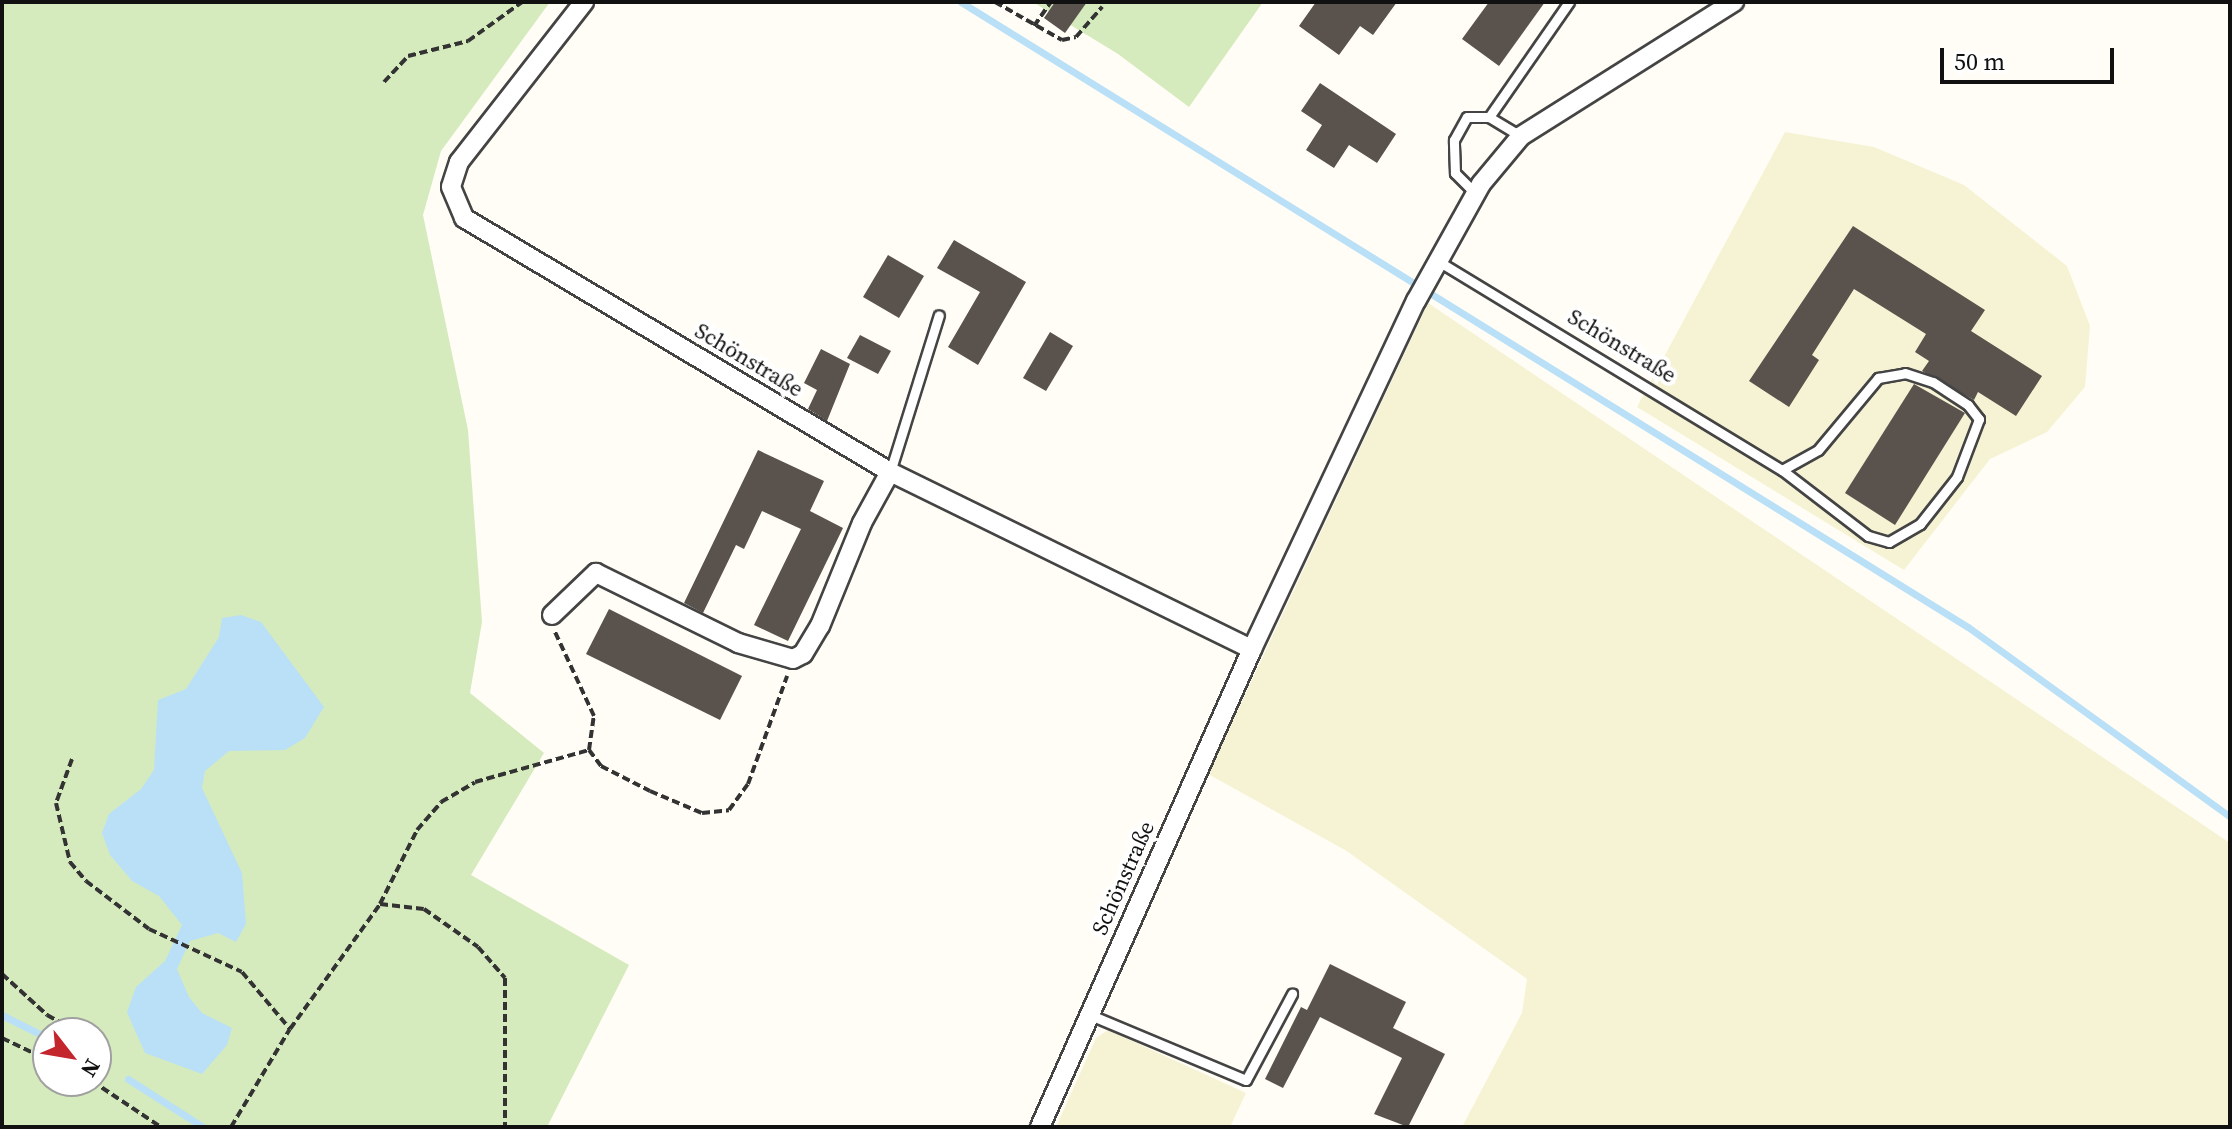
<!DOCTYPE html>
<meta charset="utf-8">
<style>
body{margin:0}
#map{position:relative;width:2232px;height:1129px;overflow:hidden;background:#fffdf5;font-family:"Source Serif 4",serif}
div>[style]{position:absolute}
.farmland>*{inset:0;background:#f6f3d4}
.green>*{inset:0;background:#d5ebbd}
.water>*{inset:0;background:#b9e0f7}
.stream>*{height:7px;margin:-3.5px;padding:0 3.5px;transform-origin:3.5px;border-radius:3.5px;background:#b9e0f7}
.building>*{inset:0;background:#5a524d}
.path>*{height:4px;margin-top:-2px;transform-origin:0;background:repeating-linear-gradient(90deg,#333 0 8px,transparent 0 12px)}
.roads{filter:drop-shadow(2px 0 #444) drop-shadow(-2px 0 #444) drop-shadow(0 2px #444) drop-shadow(0 -2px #444)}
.lane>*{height:9px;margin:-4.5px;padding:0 4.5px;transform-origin:4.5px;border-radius:4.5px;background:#fff}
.street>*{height:18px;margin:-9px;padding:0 9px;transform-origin:9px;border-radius:9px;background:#fff}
span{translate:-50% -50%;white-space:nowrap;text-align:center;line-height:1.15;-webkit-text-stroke:8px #fff;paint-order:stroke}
.street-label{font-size:22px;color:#111}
.frame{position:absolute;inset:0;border:4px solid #111;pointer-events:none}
.north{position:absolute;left:32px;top:1017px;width:80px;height:80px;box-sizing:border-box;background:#fff;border:2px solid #a0a0a0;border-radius:50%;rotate:121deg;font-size:22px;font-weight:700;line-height:32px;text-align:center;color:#111}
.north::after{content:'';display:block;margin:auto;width:28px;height:36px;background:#c4262e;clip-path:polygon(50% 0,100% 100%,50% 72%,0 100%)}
.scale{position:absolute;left:1940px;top:48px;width:174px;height:36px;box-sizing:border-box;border:4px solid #111;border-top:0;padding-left:10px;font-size:24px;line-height:28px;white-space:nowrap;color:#111;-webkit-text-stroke:6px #fff;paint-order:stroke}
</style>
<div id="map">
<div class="farmland">
<div style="clip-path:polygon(1785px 132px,1874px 147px,1964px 185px,2067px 266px,2090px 326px,2085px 387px,2047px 432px,1990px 459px,1904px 570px,1637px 407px)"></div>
<div style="clip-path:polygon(1428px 303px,2230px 843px,2230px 1127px,1462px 1127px,1522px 1013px,1527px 979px,1345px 850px,1208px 774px)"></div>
<div style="clip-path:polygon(1108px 1030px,1246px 1093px,1230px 1127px,1056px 1127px,1096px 1038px)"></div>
</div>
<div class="green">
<div style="clip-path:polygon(evenodd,2px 2px,550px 2px,441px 151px,423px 215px,468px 430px,482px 622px,470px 693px,544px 753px,471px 875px,629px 965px,547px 1127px,2px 1127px,2px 2px,48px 1033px,96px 1033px,96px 1081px,48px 1081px,48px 1033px)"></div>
<div style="clip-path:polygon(1033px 2px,1263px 2px,1189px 107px,1118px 54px)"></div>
</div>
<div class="water">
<div style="clip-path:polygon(241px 615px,261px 622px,324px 707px,305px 738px,285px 750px,229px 751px,205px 771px,202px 788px,242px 873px,246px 924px,236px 942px,218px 933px,190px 941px,177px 969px,189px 997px,202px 1013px,232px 1028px,227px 1045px,202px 1074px,145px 1053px,132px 1024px,127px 1012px,136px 987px,165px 961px,182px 925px,159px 896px,132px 881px,110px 855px,102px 833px,109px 814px,141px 789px,154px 770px,158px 700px,186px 689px,219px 637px,222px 618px)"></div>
</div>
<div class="stream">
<div style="left:961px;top:2px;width:1185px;rotate:31.83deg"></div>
<div style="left:1968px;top:627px;width:324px;rotate:35.9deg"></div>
<div style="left:2px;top:1015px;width:51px;rotate:26.6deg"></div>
<div style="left:128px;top:1079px;width:89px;rotate:32.6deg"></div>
</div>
<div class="building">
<div style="clip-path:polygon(1055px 2px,1087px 2px,1065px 33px,1044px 18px)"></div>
<div style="clip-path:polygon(1316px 2px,1397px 2px,1373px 35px,1360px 26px,1339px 55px,1299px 26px)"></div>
<div style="clip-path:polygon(1489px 2px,1545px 2px,1499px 66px,1462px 39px)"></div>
<div style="clip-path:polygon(1320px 83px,1396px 134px,1377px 163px,1349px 145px,1334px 168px,1306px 150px,1322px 125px,1301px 111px)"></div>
<div style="clip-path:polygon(1853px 226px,1985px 310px,1971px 331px,2042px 376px,2016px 416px,1978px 392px,1974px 400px,1922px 371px,1929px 361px,1915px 352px,1926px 334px,1854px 289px,1812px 355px,1819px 360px,1789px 407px,1749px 381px)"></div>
<div style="clip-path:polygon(954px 240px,1026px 282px,978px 365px,948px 347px,980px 292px,937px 268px)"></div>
<div style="clip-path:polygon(888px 255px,924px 276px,899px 318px,863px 297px)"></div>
<div style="clip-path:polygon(1050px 332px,1073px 346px,1046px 391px,1023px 378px)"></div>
<div style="clip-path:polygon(860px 335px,891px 351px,878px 374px,847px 358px)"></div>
<div style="clip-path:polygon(821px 349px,850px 364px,827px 421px,808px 409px,817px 390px,804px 383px)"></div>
<div style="clip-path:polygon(1914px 384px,1965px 413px,1895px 525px,1845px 493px)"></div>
<div style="clip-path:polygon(758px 450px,824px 481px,810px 511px,843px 528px,788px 641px,754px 625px,801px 529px,762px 511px,744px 549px,736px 545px,703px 613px,684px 603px)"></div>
<div style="clip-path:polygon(609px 609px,742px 676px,720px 720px,586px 654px)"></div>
<div style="clip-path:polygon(1330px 964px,1406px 1002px,1393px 1028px,1445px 1054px,1408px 1127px,1374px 1114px,1402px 1058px,1320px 1017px,1283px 1088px,1265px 1079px,1301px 1007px,1307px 1010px)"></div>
</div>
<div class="path">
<div style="left:995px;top:2px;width:77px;rotate:29.6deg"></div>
<div style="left:1062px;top:40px;width:14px;rotate:-12deg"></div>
<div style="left:1076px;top:37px;width:40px;rotate:-49deg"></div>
<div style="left:1034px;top:26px;width:29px;rotate:-55deg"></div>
<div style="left:384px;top:82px;width:35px;rotate:-47deg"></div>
<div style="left:408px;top:56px;width:62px;rotate:-14deg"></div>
<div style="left:468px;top:41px;width:67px;rotate:-35.8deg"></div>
<div style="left:589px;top:750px;width:20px;rotate:53deg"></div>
<div style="left:601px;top:766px;width:55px;rotate:27deg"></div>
<div style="left:650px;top:791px;width:56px;rotate:22.9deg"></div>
<div style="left:702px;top:813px;width:27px;rotate:-6deg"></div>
<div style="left:729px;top:810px;width:32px;rotate:-54deg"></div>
<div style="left:748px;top:784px;width:115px;rotate:-70.1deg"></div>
<div style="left:72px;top:759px;width:47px;rotate:110deg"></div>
<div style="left:56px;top:803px;width:61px;rotate:76.7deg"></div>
<div style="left:70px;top:862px;width:25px;rotate:50deg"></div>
<div style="left:86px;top:881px;width:79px;rotate:37.3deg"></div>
<div style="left:149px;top:929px;width:102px;rotate:24.8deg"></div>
<div style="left:242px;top:972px;width:75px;rotate:49.9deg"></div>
<div style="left:380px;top:904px;width:44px;rotate:6.5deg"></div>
<div style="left:424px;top:909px;width:66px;rotate:35.1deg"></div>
<div style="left:478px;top:947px;width:41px;rotate:48.9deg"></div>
<div style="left:505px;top:978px;width:149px;rotate:90deg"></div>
<div style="left:2px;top:974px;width:61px;rotate:42.3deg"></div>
<div style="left:47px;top:1015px;width:37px;rotate:29deg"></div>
<div style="left:2px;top:1038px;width:51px;rotate:25.6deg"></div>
<div style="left:96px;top:1043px;width:24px;rotate:57deg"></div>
<div style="left:109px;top:1063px;width:24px;rotate:118deg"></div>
<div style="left:92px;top:1081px;width:83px;rotate:33.7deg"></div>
<div style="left:231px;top:1127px;width:114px;rotate:-59deg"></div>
<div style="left:290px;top:1029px;width:154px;rotate:-54.2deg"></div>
<div style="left:380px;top:904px;width:83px;rotate:-63.4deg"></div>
<div style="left:417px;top:830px;width:37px;rotate:-49deg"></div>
<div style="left:441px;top:802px;width:39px;rotate:-30deg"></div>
<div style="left:475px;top:782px;width:118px;rotate:-15.7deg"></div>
<div style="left:589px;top:750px;width:34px;rotate:-82deg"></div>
<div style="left:594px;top:716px;width:93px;rotate:-114.9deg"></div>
</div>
<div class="roads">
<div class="lane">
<div style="left:1489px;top:117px;width:140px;rotate:-55.2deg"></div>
<div style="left:1476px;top:194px;width:30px;rotate:-135deg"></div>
<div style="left:1455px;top:173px;width:33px;rotate:-92deg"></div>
<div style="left:1454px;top:140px;width:26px;rotate:-61deg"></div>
<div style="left:1467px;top:117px;width:22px"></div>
<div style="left:1489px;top:117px;width:37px;rotate:31deg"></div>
<div style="left:1438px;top:261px;width:403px;rotate:31.3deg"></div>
<div style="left:1782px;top:470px;width:41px;rotate:-29.1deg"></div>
<div style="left:1818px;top:450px;width:94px;rotate:-50.2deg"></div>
<div style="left:1878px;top:378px;width:27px;rotate:-10deg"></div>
<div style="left:1905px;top:373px;width:29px;rotate:18deg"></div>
<div style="left:1933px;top:382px;width:42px;rotate:33.3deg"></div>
<div style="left:1968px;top:405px;width:18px;rotate:52deg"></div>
<div style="left:1979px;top:419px;width:62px;rotate:110.8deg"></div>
<div style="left:1957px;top:477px;width:60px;rotate:128.2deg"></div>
<div style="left:1920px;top:524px;width:36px;rotate:150deg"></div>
<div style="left:1889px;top:542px;width:22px;rotate:-164deg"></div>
<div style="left:1868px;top:536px;width:108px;rotate:-142.5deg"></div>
<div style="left:890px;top:472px;width:164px;rotate:-72.7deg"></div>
<div style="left:1088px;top:1014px;width:171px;rotate:22.7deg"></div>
<div style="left:1246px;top:1080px;width:98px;rotate:-61.9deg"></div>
</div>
<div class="street">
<div style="left:584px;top:2px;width:203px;rotate:128deg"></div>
<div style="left:459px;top:162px;width:26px;rotate:108deg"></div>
<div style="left:451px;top:187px;width:34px;rotate:67deg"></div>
<div style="left:464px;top:218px;width:496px;rotate:30.8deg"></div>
<div style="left:890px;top:472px;width:403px;rotate:26.1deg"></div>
<div style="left:552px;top:615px;width:61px;rotate:-43.7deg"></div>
<div style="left:596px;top:573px;width:158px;rotate:26.2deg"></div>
<div style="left:738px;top:643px;width:57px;rotate:16.2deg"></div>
<div style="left:793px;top:659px;width:11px;rotate:-27deg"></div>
<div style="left:803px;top:654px;width:33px;rotate:-59deg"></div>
<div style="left:820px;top:626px;width:111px;rotate:-67.8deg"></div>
<div style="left:862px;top:523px;width:58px;rotate:-61.2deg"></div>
<div style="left:1040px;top:1127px;width:523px;rotate:-66.08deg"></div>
<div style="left:1252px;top:649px;width:385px;rotate:-64.8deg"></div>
<div style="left:1416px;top:301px;width:134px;rotate:-60.9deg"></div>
<div style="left:1481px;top:184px;width:62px;rotate:-50.2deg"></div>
<div style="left:1521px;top:136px;width:252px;rotate:-32.2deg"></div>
</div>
</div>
<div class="street-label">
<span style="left:1622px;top:346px;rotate:31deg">Schönstraße</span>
<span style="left:749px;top:360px;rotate:31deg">Schönstraße</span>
<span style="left:1123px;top:878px;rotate:-66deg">Schönstraße</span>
</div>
<div class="frame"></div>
<div class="north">N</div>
<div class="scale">50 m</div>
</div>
